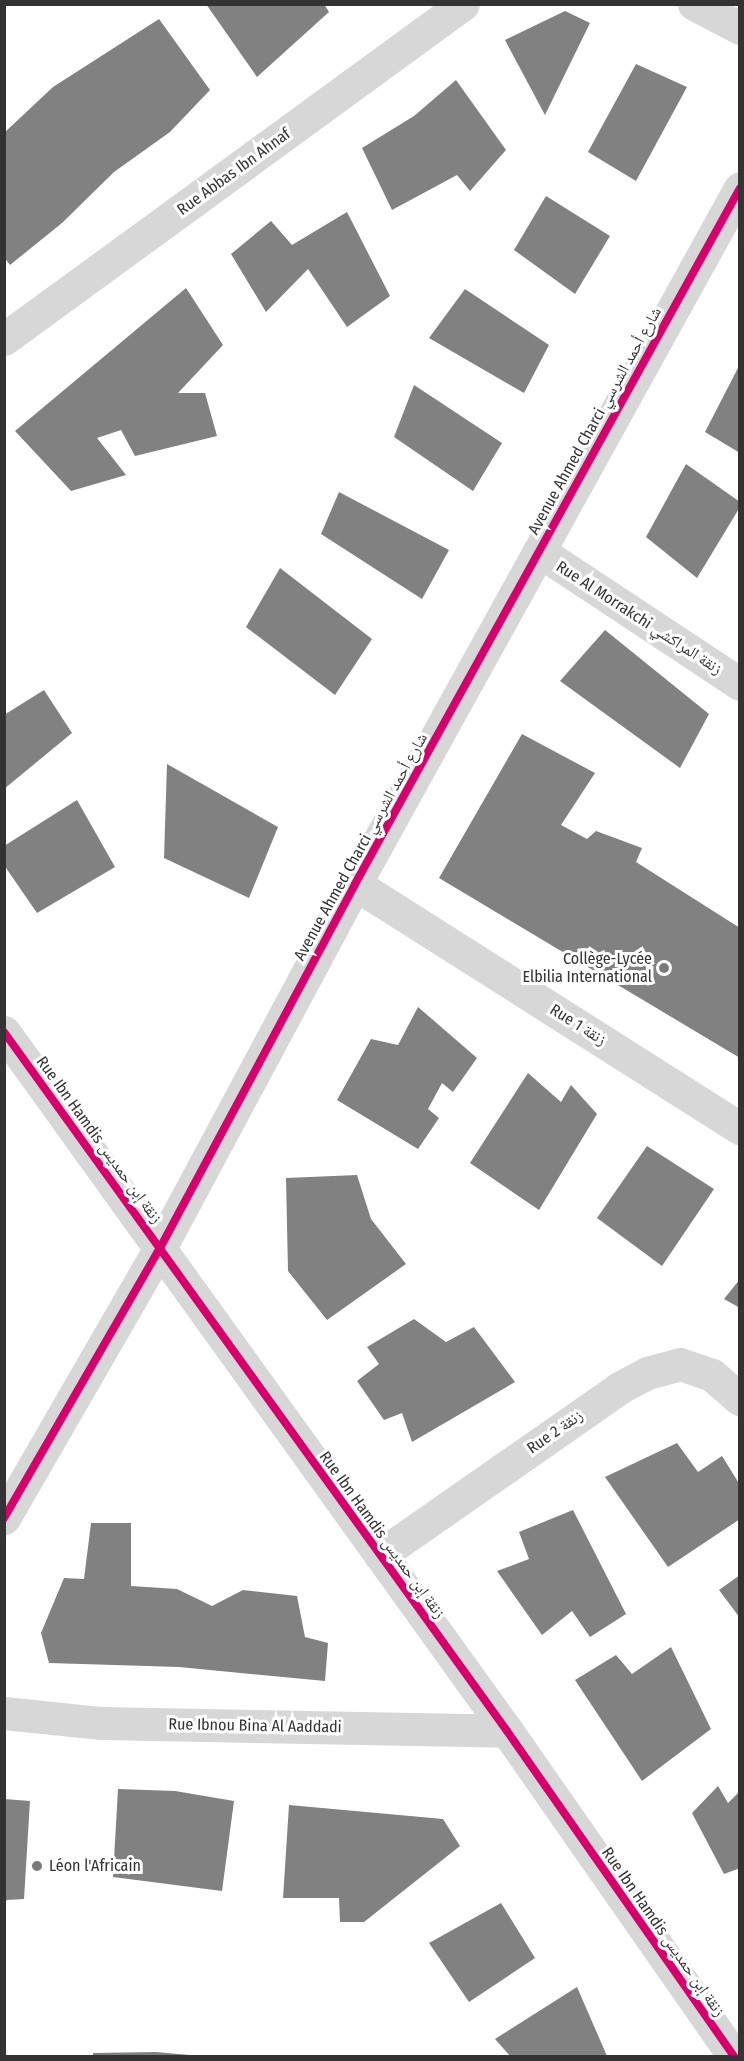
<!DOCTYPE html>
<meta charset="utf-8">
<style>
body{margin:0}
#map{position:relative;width:744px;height:2061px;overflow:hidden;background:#fff;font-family:"Fira Sans Condensed","Noto Naskh Arabic",sans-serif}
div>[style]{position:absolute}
.building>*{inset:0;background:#818181}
.minor>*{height:33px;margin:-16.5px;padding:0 16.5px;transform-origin:16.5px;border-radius:16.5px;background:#d7d7d7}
.tertiary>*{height:33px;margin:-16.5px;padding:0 16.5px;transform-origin:16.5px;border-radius:16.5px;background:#d7d7d7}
.cycleway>*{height:8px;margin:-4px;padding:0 4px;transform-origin:4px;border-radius:4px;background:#d6006c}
.dots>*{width:16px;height:16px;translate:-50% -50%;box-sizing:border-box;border:3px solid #fff;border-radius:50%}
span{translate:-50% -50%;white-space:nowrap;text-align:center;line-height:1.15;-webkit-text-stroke:6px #fff;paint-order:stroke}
.street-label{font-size:16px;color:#333}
.poi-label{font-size:16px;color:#333}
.right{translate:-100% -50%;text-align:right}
.left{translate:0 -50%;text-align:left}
.frame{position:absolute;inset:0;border:6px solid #333;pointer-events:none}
</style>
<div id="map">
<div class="building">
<div style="clip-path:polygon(206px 4px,324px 4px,329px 12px,257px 77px)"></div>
<div style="clip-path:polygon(565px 11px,590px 23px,545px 115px,505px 40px)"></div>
<div style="clip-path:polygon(159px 19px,210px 90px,170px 132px,114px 172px,62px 223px,10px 265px,4px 257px,4px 133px,53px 87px)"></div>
<div style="clip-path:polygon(636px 64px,687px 87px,636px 181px,588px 152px)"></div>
<div style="clip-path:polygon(456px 80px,506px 150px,470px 191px,457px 175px,392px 210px,362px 148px,414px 116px)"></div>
<div style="clip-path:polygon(546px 196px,610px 236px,575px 294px,514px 250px)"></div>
<div style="clip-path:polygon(347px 212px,390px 296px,347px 327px,308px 269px,266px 312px,231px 254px,271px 221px,292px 245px)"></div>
<div style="clip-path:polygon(186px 288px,223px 345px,178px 393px,205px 393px,217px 436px,135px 456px,121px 430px,97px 438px,126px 475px,71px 491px,15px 431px)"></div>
<div style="clip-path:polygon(465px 289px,549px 345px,524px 393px,429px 338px)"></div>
<div style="clip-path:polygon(740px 364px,740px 453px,705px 432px)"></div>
<div style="clip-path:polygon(414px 385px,502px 443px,473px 491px,394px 437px)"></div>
<div style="clip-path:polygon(686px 464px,740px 502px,740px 507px,697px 578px,646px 537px)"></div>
<div style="clip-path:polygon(339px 492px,449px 550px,422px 599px,321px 534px)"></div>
<div style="clip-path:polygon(280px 568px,372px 639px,335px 695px,246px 627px)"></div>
<div style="clip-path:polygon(605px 630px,709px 714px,680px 768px,560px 681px)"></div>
<div style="clip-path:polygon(44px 690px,72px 733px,4px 789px,4px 715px)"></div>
<div style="clip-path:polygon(522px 734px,595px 773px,561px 825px,587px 839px,596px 831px,642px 848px,636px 862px,740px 928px,740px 1058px,439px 878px)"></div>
<div style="clip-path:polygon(167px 764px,278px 827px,249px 898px,164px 858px)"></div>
<div style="clip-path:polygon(77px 800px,115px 867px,37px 913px,4px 865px,4px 846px)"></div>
<div style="clip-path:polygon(418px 1007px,477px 1058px,453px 1092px,442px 1083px,428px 1109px,439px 1118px,418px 1149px,337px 1100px,371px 1039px,398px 1045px)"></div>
<div style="clip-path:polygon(528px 1073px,561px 1102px,571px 1085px,597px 1114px,539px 1210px,470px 1163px)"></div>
<div style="clip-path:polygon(647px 1146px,714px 1189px,662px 1266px,597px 1218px)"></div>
<div style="clip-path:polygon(357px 1175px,371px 1219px,406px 1264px,327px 1320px,288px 1271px,286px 1178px)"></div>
<div style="clip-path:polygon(740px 1279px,740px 1308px,724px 1299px)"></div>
<div style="clip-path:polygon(414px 1319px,446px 1342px,474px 1327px,515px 1382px,412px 1442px,402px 1413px,384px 1420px,357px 1381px,379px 1364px,367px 1347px)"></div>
<div style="clip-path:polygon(677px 1443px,698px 1472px,722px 1456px,740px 1485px,740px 1519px,668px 1567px,605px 1477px)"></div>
<div style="clip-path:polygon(573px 1510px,626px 1614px,590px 1637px,572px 1611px,542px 1635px,497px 1571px,529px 1559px,519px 1532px)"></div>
<div style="clip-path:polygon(91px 1523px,131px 1523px,131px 1586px,177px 1589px,212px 1606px,243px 1590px,297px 1596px,305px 1637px,328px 1643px,325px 1681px,179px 1667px,49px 1663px,41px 1633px,64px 1578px,84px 1579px)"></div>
<div style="clip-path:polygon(740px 1575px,740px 1618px,719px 1590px)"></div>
<div style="clip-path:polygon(671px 1647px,711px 1729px,642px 1781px,575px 1680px,616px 1655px,632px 1674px)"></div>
<div style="clip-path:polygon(718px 1786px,728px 1803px,740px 1791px,740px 1868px,724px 1874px,692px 1813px)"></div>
<div style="clip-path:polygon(118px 1789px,175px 1791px,234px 1801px,222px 1891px,113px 1877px)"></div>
<div style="clip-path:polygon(4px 1799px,30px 1801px,24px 1899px,7px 1900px,4px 1903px)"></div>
<div style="clip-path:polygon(289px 1805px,443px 1819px,460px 1846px,364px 1922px,340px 1922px,339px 1898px,283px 1898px)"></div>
<div style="clip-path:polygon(501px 1903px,535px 1958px,469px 2002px,429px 1943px)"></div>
<div style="clip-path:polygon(577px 1987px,607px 2056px,510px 2056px,495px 2039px)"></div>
<div style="clip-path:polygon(156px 2052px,201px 2056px,93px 2056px,93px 2053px)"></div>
</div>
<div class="minor">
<div style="left:694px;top:4px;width:52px;rotate:27.6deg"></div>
<div style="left:4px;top:339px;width:568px;rotate:-36.12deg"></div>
<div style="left:539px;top:551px;width:241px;rotate:33.5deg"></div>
<div style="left:355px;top:884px;width:456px;rotate:32.4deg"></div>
<div style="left:4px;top:1032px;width:861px;rotate:54.26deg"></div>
<div style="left:507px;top:1731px;width:396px;rotate:55.1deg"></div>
<div style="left:380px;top:1555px;width:292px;rotate:-34.9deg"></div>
<div style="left:619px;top:1388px;width:32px;rotate:-28deg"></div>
<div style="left:647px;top:1373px;width:34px;rotate:-15deg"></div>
<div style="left:680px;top:1364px;width:34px;rotate:19deg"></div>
<div style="left:712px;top:1375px;width:37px;rotate:41deg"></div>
<div style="left:4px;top:1713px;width:98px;rotate:5.9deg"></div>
<div style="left:101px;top:1723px;width:406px;rotate:1.1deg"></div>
</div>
<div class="tertiary">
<div style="left:4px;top:1518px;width:312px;rotate:-60deg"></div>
<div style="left:160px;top:1248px;width:413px;rotate:-61.8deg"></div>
<div style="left:355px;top:884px;width:795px;rotate:-61.05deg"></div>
</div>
<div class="cycleway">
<div style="left:4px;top:1032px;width:861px;rotate:54.26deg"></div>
<div style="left:507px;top:1731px;width:396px;rotate:55.1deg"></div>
<div style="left:4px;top:1518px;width:312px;rotate:-60deg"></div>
<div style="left:160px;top:1248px;width:413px;rotate:-61.8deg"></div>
<div style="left:355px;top:884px;width:795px;rotate:-61.05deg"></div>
</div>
<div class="dots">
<div style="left:664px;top:968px;background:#7a7a7a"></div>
<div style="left:37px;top:1866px;background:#7a7a7a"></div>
</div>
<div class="street-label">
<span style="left:234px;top:172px;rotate:-36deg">Rue Abbas Ibn Ahnaf</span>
<span style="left:595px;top:421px;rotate:-61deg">Avenue Ahmed Charci شارع أحمد الشرسي</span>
<span style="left:639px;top:618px;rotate:33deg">Rue Al Morrakchi زنقة المراكشي</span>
<span style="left:361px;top:847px;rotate:-61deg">Avenue Ahmed Charci شارع أحمد الشرسي</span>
<span style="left:578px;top:1025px;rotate:32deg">Rue 1 زنقة</span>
<span style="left:99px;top:1140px;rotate:54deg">Rue Ibn Hamdis زنقة إبن حمديس</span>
<span style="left:555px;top:1432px;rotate:-35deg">Rue 2 زنقة</span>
<span style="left:382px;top:1535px;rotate:54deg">Rue Ibn Hamdis زنقة إبن حمديس</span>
<span style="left:255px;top:1726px;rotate:1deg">Rue Ibnou Bina Al Aaddadi</span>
<span style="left:663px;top:1932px;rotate:55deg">Rue Ibn Hamdis زنقة إبن حمديس</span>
</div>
<div class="poi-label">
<span class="right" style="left:652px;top:968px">Collège-Lycée<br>Elbilia International</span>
<span class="left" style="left:49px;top:1866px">Léon l'Africain</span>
</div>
<div class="frame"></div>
</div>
